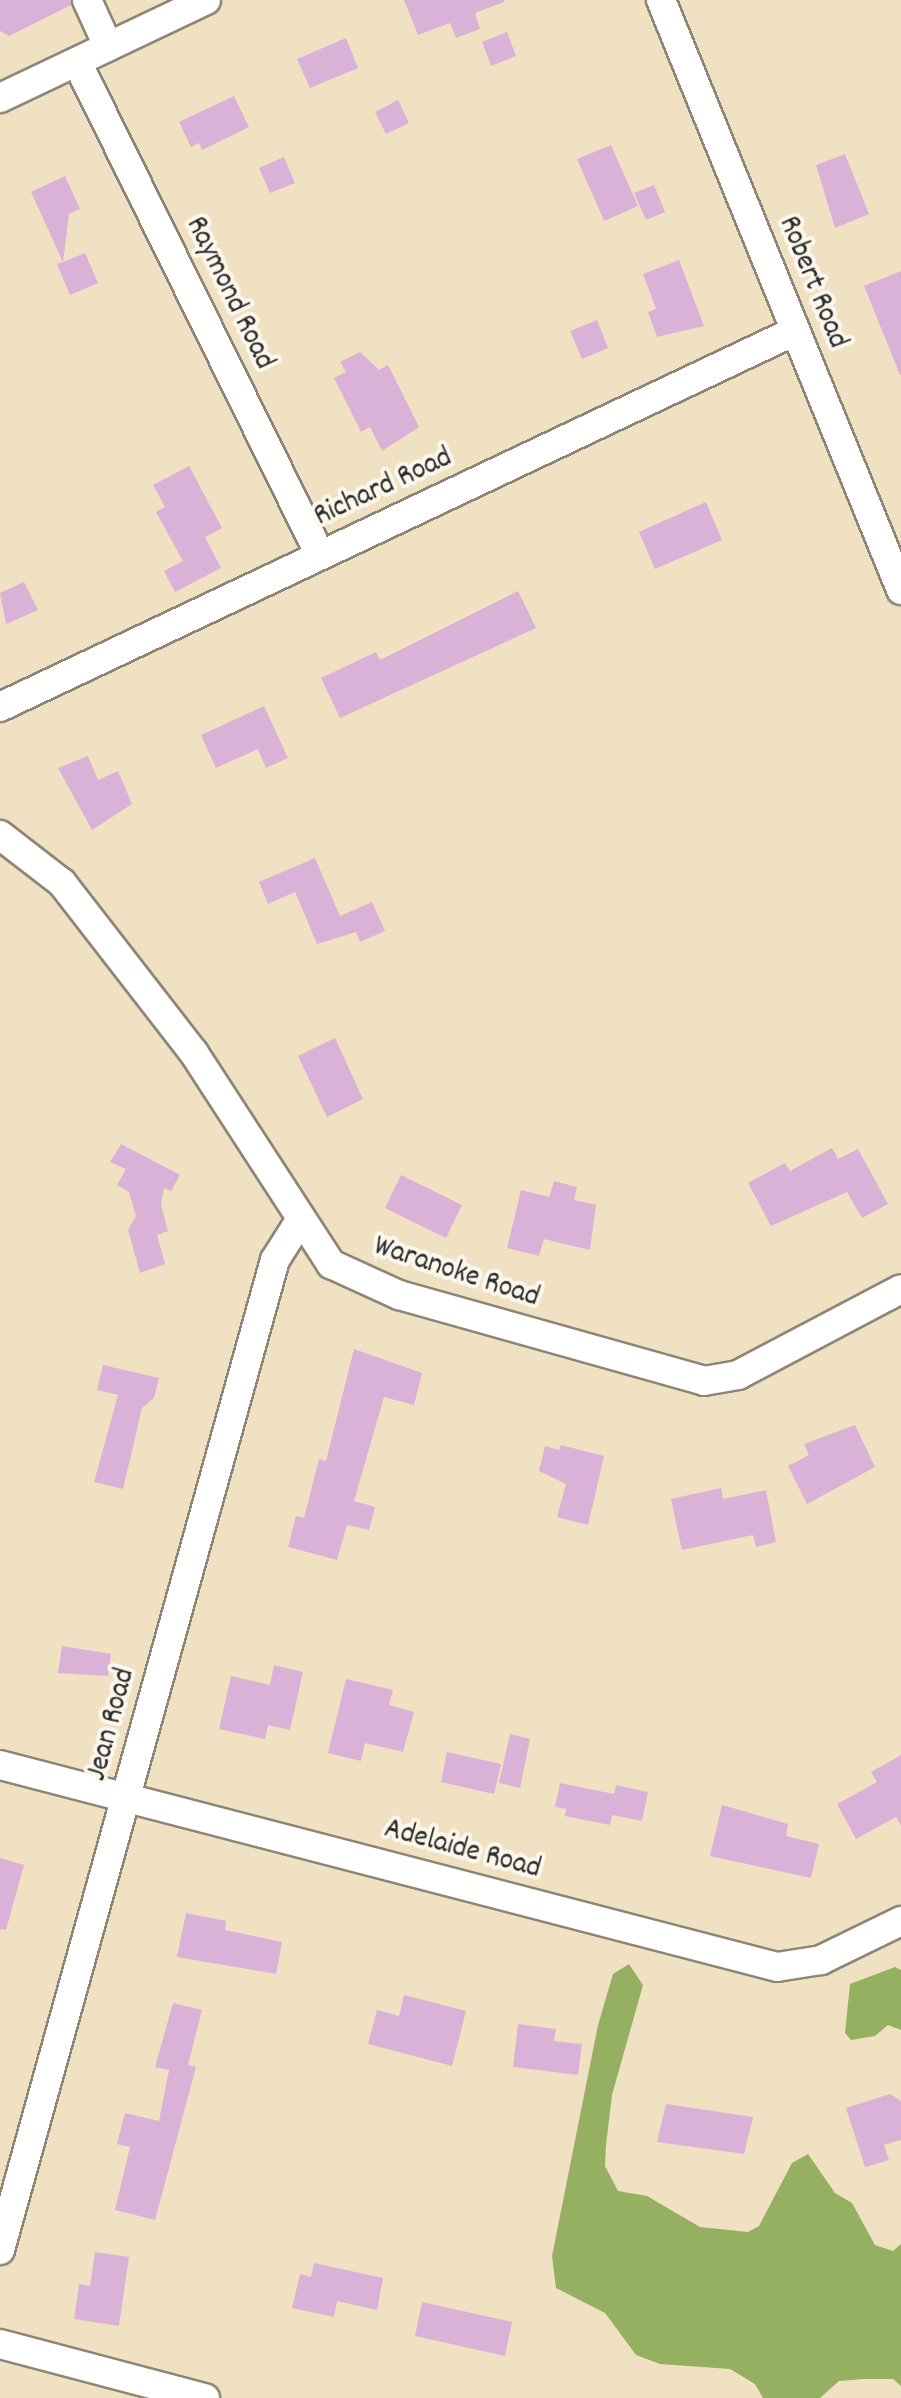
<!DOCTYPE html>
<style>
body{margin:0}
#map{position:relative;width:901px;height:2398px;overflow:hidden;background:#efe1c2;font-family:Dekko,sans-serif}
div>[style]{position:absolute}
.forest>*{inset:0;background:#96b062}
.building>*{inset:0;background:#dbb2d7}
.roads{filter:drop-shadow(2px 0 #8d8676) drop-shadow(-2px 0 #8d8676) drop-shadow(0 2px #8d8676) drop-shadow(0 -2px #8d8676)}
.minor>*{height:28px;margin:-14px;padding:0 14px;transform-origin:14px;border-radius:14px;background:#fff}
span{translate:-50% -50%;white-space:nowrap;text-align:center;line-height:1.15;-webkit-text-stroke:8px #fbf7ec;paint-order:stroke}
.street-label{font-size:30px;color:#2b2b2b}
</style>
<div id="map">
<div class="forest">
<div style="clip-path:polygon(629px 1964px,643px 1985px,612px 2095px,606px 2145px,605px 2166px,618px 2191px,647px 2196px,700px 2227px,748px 2232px,759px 2226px,792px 2163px,808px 2154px,835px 2193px,852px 2203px,875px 2245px,893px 2251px,901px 2244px,901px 2386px,893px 2379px,864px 2379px,839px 2381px,820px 2398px,763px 2398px,755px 2384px,730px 2369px,660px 2364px,636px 2355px,605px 2313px,556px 2288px,552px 2256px,598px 2025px,613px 1974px)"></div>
<div style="clip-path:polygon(895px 1967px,901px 1970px,901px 2030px,888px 2025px,875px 2036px,851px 2040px,845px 2033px,850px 1984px)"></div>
</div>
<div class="building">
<div style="clip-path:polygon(0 0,70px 0,71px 5px,9px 36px,0 31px)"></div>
<div style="clip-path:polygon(404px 0,504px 0,504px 2px,475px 13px,480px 29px,456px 38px,450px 23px,418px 35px)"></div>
<div style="clip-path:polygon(507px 32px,516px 56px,491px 66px,482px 42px)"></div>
<div style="clip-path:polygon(346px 38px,358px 68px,310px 88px,297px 59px)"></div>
<div style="clip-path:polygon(234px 96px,249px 127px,202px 150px,199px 143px,191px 147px,179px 122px)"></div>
<div style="clip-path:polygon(398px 100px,409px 123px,386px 134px,375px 112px)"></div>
<div style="clip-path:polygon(611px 145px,638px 206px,604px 221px,577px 159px)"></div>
<div style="clip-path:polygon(845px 154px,869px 214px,835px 228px,816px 165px)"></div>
<div style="clip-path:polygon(284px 157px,295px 183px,270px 193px,259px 168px)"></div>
<div style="clip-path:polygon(65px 176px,80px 209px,69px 214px,63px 262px,85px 253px,98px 283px,70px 295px,57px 264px,63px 262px,31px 192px)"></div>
<div style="clip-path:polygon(654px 185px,665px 212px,646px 220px,634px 193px)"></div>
<div style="clip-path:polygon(679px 260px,704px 326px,657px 337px,648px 312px,656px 309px,643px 274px)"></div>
<div style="clip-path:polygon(901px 271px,901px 375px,900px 375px,864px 286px)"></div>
<div style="clip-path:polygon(597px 320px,608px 348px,582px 359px,570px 331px)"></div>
<div style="clip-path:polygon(360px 352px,379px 370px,388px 365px,419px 427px,382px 451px,370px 427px,361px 432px,334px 378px,346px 372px,340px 362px)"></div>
<div style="clip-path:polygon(189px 466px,222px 528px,205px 537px,221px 568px,175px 592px,164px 571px,183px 561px,156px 512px,165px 507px,153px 485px)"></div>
<div style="clip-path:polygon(706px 502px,722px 540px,655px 569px,639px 532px)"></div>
<div style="clip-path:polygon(24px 582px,38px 610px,6px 624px,0 593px)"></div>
<div style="clip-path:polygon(518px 591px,536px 628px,340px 718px,321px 678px,376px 652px,380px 660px)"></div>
<div style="clip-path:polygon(264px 706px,288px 758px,266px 768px,258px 749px,216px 768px,201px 735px)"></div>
<div style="clip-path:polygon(88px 756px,98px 780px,118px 771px,132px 804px,92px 830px,58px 768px)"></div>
<div style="clip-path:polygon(315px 858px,340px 916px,372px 902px,385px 931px,360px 942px,356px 932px,317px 944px,295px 892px,268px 904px,259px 882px)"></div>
<div style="clip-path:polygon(335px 1038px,363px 1099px,327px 1117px,298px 1056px)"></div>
<div style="clip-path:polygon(121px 1144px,180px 1175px,171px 1191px,164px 1188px,161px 1205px,168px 1231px,157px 1235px,165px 1264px,140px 1273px,128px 1230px,136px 1216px,129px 1192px,117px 1185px,126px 1169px,110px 1162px)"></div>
<div style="clip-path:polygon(832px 1148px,838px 1159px,858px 1149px,888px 1204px,862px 1218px,847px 1192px,771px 1226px,748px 1183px,785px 1163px,790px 1171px)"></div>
<div style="clip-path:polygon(401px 1175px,462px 1205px,446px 1238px,385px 1208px)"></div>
<div style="clip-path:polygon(554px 1181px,577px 1187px,574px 1200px,596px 1205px,590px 1250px,544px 1239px,539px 1256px,507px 1248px,521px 1190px,549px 1197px)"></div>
<div style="clip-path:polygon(354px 1349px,422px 1373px,414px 1405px,384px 1397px,354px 1501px,375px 1507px,369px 1530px,347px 1525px,337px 1560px,288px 1547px,296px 1516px,304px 1518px,319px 1459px,326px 1461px)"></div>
<div style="clip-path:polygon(103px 1365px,159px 1378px,154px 1398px,142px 1408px,123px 1489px,94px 1482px,118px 1395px,97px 1390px)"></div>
<div style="clip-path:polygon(855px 1425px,875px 1467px,807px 1504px,788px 1466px,809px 1455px,804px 1444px)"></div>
<div style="clip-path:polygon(561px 1445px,604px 1456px,588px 1525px,557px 1517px,566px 1484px,539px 1471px,545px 1446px,559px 1450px)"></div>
<div style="clip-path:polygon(721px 1488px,723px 1499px,766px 1490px,776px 1542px,756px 1547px,753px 1535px,682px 1550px,671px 1499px)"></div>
<div style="clip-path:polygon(62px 1646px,111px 1654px,108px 1676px,58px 1673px)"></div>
<div style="clip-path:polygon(274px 1665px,303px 1672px,290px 1730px,268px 1725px,265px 1739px,219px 1729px,231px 1676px,270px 1685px)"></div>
<div style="clip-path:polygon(346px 1679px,393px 1690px,389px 1705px,414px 1712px,403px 1752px,365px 1743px,361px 1761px,328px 1753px)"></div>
<div style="clip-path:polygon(510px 1734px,530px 1739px,520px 1788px,499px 1783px)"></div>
<div style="clip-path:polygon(447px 1752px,501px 1764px,494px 1794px,441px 1782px)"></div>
<div style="clip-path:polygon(901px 1755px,901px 1826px,896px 1817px,856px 1839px,837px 1804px,877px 1782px,871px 1772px)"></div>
<div style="clip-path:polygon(560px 1783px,614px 1794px,616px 1785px,648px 1792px,642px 1821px,612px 1815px,610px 1825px,565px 1816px,566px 1809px,555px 1807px)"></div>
<div style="clip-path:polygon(722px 1805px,788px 1824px,786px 1836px,819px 1844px,811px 1878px,710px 1856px)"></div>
<div style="clip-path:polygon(0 1858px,24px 1865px,6px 1930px,0 1929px)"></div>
<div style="clip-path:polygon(186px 1913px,226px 1921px,225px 1930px,282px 1942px,276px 1974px,177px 1957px)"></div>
<div style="clip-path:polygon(404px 1995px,466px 2011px,452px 2066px,368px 2044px,377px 2010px,399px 2016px)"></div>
<div style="clip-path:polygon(173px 2003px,202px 2010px,188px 2065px,196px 2067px,155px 2220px,115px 2210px,130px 2147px,117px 2144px,125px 2113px,159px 2121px,169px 2070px,155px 2067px)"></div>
<div style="clip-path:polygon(518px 2024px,556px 2029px,554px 2041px,582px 2044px,578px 2075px,513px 2067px)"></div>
<div style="clip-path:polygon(890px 2094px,901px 2101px,901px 2140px,884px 2145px,889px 2160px,865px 2167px,846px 2108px)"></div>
<div style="clip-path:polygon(666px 2104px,753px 2117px,744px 2154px,657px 2142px)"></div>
<div style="clip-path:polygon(95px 2252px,129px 2257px,119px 2326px,74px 2319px,79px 2284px,90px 2286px)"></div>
<div style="clip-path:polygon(314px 2263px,383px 2278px,377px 2310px,337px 2301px,334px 2317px,292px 2308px,300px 2274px,311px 2277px)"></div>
<div style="clip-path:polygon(422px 2302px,512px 2322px,505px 2356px,415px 2336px)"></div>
</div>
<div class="roads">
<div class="minor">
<div style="left:87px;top:0;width:51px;rotate:65.5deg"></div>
<div style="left:661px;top:0;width:637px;rotate:67.86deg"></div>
<div style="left:77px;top:62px;width:550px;rotate:63.76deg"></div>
<div style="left:0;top:98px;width:228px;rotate:-25.4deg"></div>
<div style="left:0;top:707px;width:879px;rotate:-25.31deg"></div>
<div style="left:0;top:835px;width:78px;rotate:37.7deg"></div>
<div style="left:62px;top:883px;width:215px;rotate:52.2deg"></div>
<div style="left:194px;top:1053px;width:252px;rotate:57deg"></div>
<div style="left:331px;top:1264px;width:75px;rotate:24.5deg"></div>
<div style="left:399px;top:1295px;width:317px;rotate:15.7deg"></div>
<div style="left:704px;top:1381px;width:35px;rotate:-10deg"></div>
<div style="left:738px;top:1375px;width:184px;rotate:-27.8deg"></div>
<div style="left:0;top:1765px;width:803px;rotate:14.57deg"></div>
<div style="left:777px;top:1967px;width:45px;rotate:-9deg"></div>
<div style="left:821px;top:1960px;width:89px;rotate:-26deg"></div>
<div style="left:0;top:2250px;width:1027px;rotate:-74.48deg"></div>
<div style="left:275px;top:1260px;width:45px;rotate:-57.7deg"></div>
<div style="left:0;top:2344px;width:212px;rotate:14.8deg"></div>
</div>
</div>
<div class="street-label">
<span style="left:811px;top:283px;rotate:68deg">Robert Road</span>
<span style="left:228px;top:294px;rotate:64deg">Raymond Road</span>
<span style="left:384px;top:489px;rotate:-25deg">Richard Road</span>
<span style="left:456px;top:1274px;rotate:18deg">Waranoke Road</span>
<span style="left:113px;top:1725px;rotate:-75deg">Jean Road</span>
<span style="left:462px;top:1851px;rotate:15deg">Adelaide Road</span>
</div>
</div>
